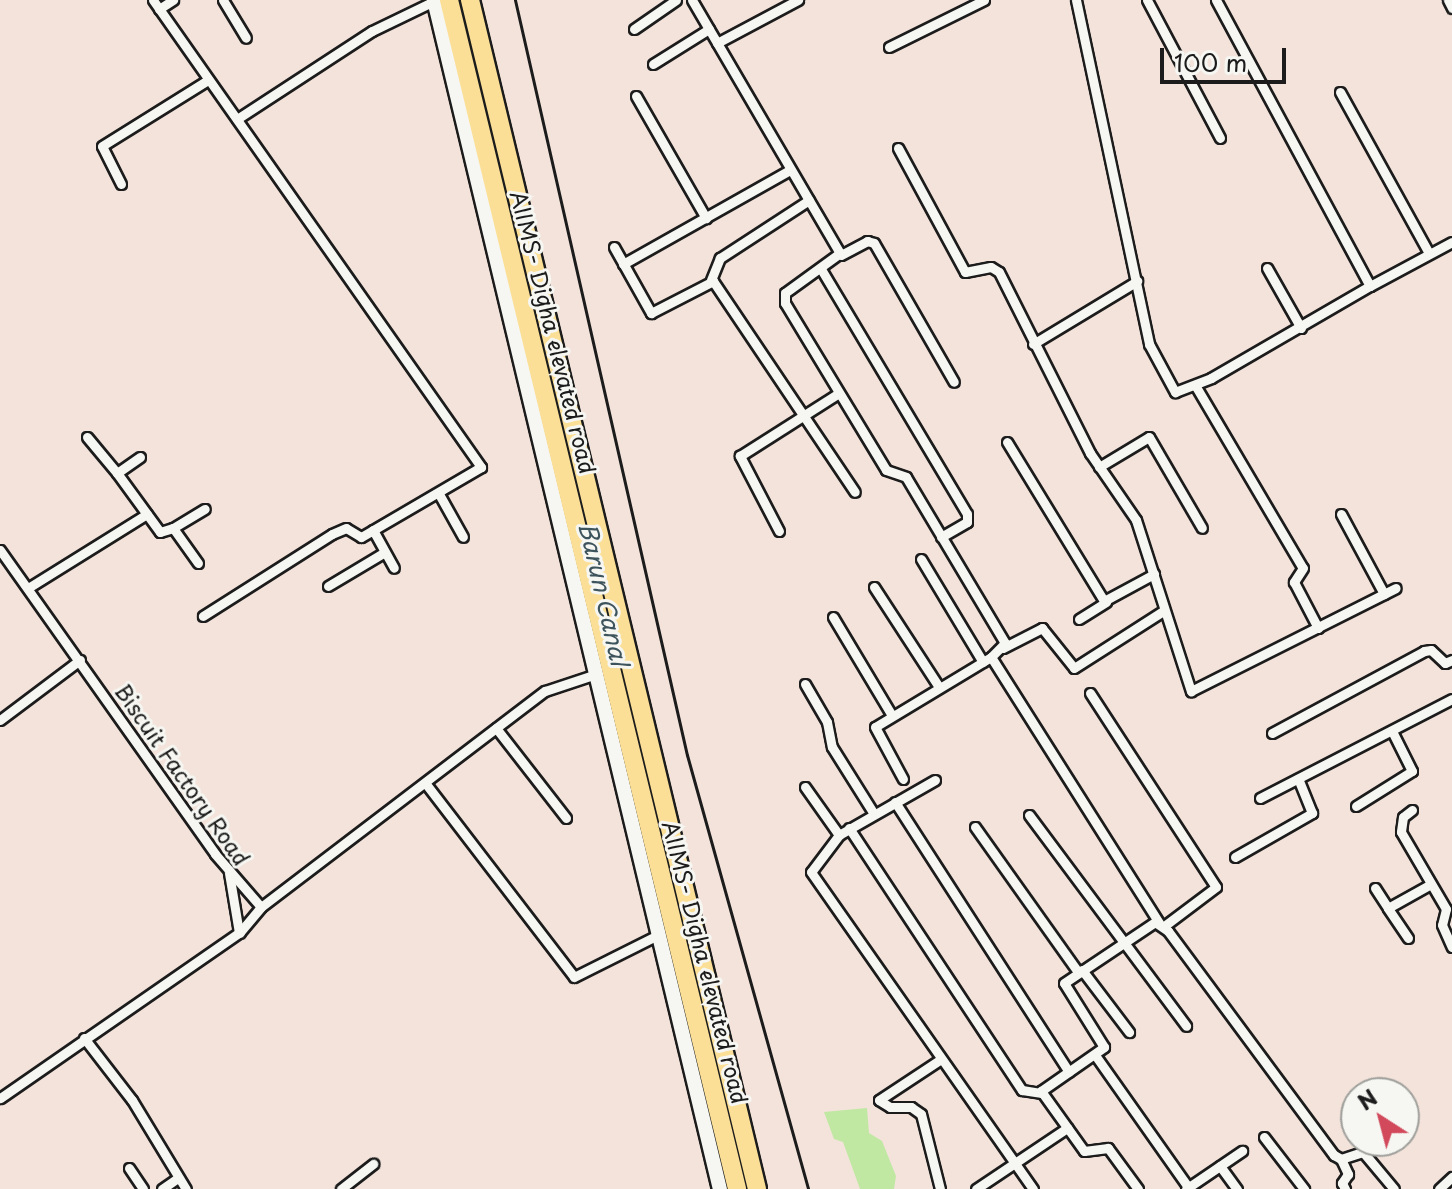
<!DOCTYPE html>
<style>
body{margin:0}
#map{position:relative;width:1452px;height:1189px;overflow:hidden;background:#f3e3da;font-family:"Playpen Sans",sans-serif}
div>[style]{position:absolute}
.green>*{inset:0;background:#c0e8a3}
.canal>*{height:9px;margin:-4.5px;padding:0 4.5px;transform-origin:4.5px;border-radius:4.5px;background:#8fd7f0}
.roads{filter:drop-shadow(2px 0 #1c1c1c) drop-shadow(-2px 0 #1c1c1c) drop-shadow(0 2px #1c1c1c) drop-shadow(0 -2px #1c1c1c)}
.street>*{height:9px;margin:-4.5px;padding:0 4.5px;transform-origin:4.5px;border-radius:4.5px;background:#f6f6f2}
.secondary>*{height:14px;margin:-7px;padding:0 7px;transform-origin:7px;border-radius:7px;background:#f6f6f2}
.highway>*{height:18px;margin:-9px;padding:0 9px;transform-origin:9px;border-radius:9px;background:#fbdf96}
.rail>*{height:3px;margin:-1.5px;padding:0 1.5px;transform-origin:1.5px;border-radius:1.5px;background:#1c1c1c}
span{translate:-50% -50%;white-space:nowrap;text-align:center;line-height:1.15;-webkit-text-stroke:6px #f6f6f2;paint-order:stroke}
.street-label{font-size:22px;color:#1c1c1c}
.water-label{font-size:24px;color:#3e545c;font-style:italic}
.north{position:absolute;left:1340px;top:1077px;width:80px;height:80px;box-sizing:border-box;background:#f6f6f2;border:2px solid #9f9f9c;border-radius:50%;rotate:324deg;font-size:22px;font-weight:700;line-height:32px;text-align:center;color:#1c1c1c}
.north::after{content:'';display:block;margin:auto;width:28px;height:36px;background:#d1495b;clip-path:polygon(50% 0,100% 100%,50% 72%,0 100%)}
.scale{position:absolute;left:1160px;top:48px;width:126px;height:36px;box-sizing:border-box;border:4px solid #1c1c1c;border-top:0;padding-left:10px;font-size:24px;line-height:28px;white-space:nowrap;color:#1c1c1c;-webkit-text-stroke:6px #f6f6f2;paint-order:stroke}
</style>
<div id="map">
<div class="green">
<div style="clip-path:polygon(867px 1108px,869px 1133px,882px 1141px,896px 1176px,894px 1189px,860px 1189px,843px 1142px,834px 1139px,824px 1112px)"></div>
</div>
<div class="canal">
<div style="left:534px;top:302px;width:833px;rotate:76.53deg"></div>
</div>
<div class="roads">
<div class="street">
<div style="left:153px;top:0;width:571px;rotate:54.92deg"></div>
<div style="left:481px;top:467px;width:139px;rotate:149.7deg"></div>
<div style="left:361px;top:537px;width:17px;rotate:-149deg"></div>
<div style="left:346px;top:528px;width:15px;rotate:157deg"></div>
<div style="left:332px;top:534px;width:153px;rotate:147.6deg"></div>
<div style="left:223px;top:0;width:44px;rotate:58.8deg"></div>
<div style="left:692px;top:0;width:293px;rotate:59.7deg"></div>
<div style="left:840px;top:253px;width:68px;rotate:144deg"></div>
<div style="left:785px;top:293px;width:10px;rotate:90deg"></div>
<div style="left:785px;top:303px;width:195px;rotate:58.8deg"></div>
<div style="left:886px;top:470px;width:21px;rotate:19deg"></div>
<div style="left:906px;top:477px;width:193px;rotate:59.2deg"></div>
<div style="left:1005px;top:643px;width:20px;rotate:135deg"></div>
<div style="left:991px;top:657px;width:135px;rotate:148.9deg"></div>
<div style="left:875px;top:727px;width:59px;rotate:61.7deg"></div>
<div style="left:1076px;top:0;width:352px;rotate:78deg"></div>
<div style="left:1149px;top:344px;width:55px;rotate:61.6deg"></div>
<div style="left:1175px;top:392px;width:39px;rotate:-21deg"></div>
<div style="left:1211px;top:378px;width:184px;rotate:-30.1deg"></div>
<div style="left:1370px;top:286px;width:325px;rotate:-118.3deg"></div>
<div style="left:1147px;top:0;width:156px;rotate:62.1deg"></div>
<div style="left:1448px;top:0;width:9px;rotate:63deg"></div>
<div style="left:159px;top:9px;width:17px;rotate:-33deg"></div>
<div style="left:634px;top:29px;width:51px;rotate:-34.6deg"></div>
<div style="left:717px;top:43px;width:92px;rotate:-28deg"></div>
<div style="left:889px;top:47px;width:106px;rotate:-26.3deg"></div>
<div style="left:653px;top:64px;width:66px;rotate:-32deg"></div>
<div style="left:1340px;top:92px;width:184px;rotate:61.1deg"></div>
<div style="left:636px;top:96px;width:141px;rotate:60.2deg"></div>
<div style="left:237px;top:119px;width:161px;rotate:-33.1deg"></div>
<div style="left:372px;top:31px;width:69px;rotate:-25.8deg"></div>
<div style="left:898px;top:148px;width:141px;rotate:61.6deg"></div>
<div style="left:965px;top:272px;width:26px;rotate:-11deg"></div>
<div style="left:991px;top:267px;width:9px;rotate:32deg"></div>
<div style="left:999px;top:272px;width:203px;rotate:63.3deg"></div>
<div style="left:1090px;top:453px;width:81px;rotate:55.5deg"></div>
<div style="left:1136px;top:520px;width:180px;rotate:72.2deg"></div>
<div style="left:1191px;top:691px;width:229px;rotate:-26.7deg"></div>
<div style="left:121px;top:184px;width:42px;rotate:-116.6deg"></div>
<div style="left:102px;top:146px;width:125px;rotate:-31.9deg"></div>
<div style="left:614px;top:247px;width:76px;rotate:60.7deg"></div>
<div style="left:651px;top:313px;width:70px;rotate:-27.3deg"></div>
<div style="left:713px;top:281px;width:254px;rotate:56.1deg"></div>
<div style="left:841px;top:255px;width:30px;rotate:-28deg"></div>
<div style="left:867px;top:241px;width:7px;rotate:16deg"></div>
<div style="left:874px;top:243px;width:160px;rotate:60.1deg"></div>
<div style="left:623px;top:264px;width:192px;rotate:-29.4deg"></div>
<div style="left:1267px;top:268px;width:69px;rotate:60.5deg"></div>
<div style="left:821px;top:269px;width:285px;rotate:59.2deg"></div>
<div style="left:967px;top:514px;width:8px;rotate:90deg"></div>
<div style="left:967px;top:522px;width:30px;rotate:150deg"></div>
<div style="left:711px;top:280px;width:24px;rotate:-68deg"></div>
<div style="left:720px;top:258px;width:106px;rotate:-33.1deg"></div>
<div style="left:1370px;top:286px;width:93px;rotate:-28.2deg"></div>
<div style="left:1033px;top:344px;width:122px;rotate:-31.2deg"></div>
<div style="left:1195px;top:385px;width:212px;rotate:59.5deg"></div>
<div style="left:1303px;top:568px;width:17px;rotate:123deg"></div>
<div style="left:1294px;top:582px;width:52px;rotate:62.4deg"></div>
<div style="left:87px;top:437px;width:47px;rotate:50.2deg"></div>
<div style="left:1007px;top:442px;width:186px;rotate:58.6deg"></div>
<div style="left:1104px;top:601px;width:57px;rotate:-28.4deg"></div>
<div style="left:140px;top:457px;width:28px;rotate:145deg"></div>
<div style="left:117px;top:473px;width:73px;rotate:53.9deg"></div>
<div style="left:160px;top:532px;width:14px;rotate:-17deg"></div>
<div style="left:173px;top:528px;width:43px;rotate:54.5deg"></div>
<div style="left:1099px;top:467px;width:58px;rotate:-31deg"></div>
<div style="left:1149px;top:437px;width:105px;rotate:59.8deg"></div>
<div style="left:439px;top:494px;width:49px;rotate:60.8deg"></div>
<div style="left:1341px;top:514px;width:91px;rotate:61.7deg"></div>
<div style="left:173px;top:528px;width:37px;rotate:-31deg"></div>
<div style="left:373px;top:530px;width:43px;rotate:61.1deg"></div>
<div style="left:779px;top:531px;width:85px;rotate:-117.5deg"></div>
<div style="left:740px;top:456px;width:117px;rotate:-32.5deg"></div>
<div style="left:0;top:550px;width:372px;rotate:54.7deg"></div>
<div style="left:215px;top:854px;width:70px;rotate:49deg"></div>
<div style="left:261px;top:907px;width:33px;rotate:130deg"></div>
<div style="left:240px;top:932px;width:292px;rotate:145.3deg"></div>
<div style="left:921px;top:559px;width:120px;rotate:59deg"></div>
<div style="left:328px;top:586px;width:66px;rotate:-30.8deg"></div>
<div style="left:874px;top:587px;width:119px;rotate:57deg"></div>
<div style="left:28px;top:588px;width:140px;rotate:-31.9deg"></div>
<div style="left:833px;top:617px;width:113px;rotate:59.1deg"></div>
<div style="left:1079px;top:619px;width:32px;rotate:-32deg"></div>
<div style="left:1003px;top:648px;width:44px;rotate:-27.1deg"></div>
<div style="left:1042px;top:628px;width:51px;rotate:51.3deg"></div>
<div style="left:1074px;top:668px;width:106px;rotate:-32.6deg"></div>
<div style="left:991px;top:657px;width:316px;rotate:57.7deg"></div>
<div style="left:805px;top:684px;width:44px;rotate:59.9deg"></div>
<div style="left:827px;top:722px;width:25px;rotate:79deg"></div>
<div style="left:832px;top:747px;width:79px;rotate:57.9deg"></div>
<div style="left:1090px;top:693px;width:231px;rotate:57deg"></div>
<div style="left:1216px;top:887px;width:65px;rotate:143.1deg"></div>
<div style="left:0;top:720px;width:100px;rotate:-36.9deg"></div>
<div style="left:496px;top:728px;width:114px;rotate:52.1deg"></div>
<div style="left:1272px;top:733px;width:173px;rotate:-28.3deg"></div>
<div style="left:1424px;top:651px;width:7px;rotate:-8deg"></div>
<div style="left:1431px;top:650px;width:19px;rotate:43deg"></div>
<div style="left:1445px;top:663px;width:8px;rotate:-23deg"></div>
<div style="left:935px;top:780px;width:111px;rotate:150.2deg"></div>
<div style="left:839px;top:835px;width:46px;rotate:127.1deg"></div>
<div style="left:811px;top:872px;width:387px;rotate:55deg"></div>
<div style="left:426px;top:784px;width:243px;rotate:52.5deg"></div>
<div style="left:574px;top:977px;width:96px;rotate:-26.6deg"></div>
<div style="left:805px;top:787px;width:59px;rotate:54.7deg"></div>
<div style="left:1260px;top:798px;width:216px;rotate:-27.3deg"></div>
<div style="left:895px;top:802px;width:321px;rotate:57.2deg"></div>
<div style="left:1356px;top:806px;width:66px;rotate:-32deg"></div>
<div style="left:1412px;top:771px;width:45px;rotate:-116.6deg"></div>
<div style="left:1412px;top:810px;width:11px;rotate:142deg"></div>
<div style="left:1403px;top:817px;width:15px;rotate:98deg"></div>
<div style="left:1401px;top:832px;width:89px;rotate:59.7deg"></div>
<div style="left:1446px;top:909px;width:16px;rotate:104deg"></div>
<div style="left:1442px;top:925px;width:24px;rotate:66deg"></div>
<div style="left:1029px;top:815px;width:263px;rotate:53.3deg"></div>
<div style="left:975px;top:827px;width:178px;rotate:54.6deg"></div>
<div style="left:849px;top:828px;width:314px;rotate:56.6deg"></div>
<div style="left:1022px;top:1090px;width:20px;rotate:9deg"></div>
<div style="left:1235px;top:857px;width:89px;rotate:-29.7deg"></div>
<div style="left:1312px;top:813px;width:37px;rotate:-112deg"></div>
<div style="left:229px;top:873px;width:61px;rotate:80.5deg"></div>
<div style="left:1375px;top:888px;width:24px;rotate:57deg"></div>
<div style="left:261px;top:907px;width:357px;rotate:-37.3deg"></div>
<div style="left:545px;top:691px;width:54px;rotate:-18.4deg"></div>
<div style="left:1408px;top:938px;width:36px;rotate:-124deg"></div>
<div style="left:1388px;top:908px;width:49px;rotate:-29.2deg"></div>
<div style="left:1082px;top:970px;width:78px;rotate:52.8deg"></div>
<div style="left:84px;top:1038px;width:78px;rotate:52.3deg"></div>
<div style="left:132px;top:1100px;width:104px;rotate:58.8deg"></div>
<div style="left:1095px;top:1055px;width:161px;rotate:54.8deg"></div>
<div style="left:1264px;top:1137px;width:66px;rotate:52.4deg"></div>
<div style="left:1341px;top:1159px;width:17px;rotate:65deg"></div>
<div style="left:1348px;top:1174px;width:11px;rotate:124deg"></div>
<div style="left:1342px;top:1183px;width:7px;rotate:63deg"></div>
<div style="left:1220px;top:1166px;width:29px;rotate:54deg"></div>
<div style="left:129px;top:1168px;width:25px;rotate:56deg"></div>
<div style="left:162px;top:1189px;width:19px;rotate:-35deg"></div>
<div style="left:341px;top:1189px;width:41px;rotate:-38deg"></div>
<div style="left:940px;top:1189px;width:77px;rotate:-104.2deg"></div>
<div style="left:921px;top:1114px;width:12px;rotate:-145deg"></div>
<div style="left:911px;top:1107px;width:21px;rotate:180deg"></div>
<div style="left:890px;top:1107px;width:13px;rotate:-148deg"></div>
<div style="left:879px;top:1100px;width:74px;rotate:-33.5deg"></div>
<div style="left:976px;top:1189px;width:110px;rotate:-33.8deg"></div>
<div style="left:1138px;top:1189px;width:51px;rotate:-126.2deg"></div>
<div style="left:1108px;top:1148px;width:24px;rotate:173deg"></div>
<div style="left:1084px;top:1151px;width:74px;rotate:-125.6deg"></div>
<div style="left:1041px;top:1091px;width:77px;rotate:-34.9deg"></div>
<div style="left:1104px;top:1047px;width:75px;rotate:-122deg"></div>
<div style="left:1064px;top:983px;width:110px;rotate:-33.8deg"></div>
<div style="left:1155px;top:922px;width:16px;rotate:35deg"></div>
<div style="left:1168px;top:931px;width:279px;rotate:53.5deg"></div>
<div style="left:1334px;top:1155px;width:8px;rotate:30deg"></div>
<div style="left:1341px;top:1159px;width:23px;rotate:-18deg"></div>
<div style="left:1363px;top:1152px;width:48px;rotate:50deg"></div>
<div style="left:1186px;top:1189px;width:68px;rotate:-34.2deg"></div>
<div style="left:1439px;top:1189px;width:18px;rotate:-43deg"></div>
</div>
<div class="secondary">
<div style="left:434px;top:0;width:1223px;rotate:76.48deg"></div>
</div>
<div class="highway">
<div style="left:449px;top:0;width:1223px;rotate:76.38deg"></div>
<div style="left:470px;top:0;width:1223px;rotate:76.43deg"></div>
</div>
</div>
<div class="rail">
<div style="left:515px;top:0;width:774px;rotate:77.17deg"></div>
<div style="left:687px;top:755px;width:451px;rotate:74.4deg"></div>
</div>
<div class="street-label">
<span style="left:554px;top:332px;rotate:76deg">AIIMS- Digha elevated road</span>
<span style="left:183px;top:774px;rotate:55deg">Biscuit Factory Road</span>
<span style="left:706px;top:962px;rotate:76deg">AIIMS- Digha elevated road</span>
</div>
<div class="water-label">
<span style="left:604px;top:594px;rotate:77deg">Barun Canal</span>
</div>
<div class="north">N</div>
<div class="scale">100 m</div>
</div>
